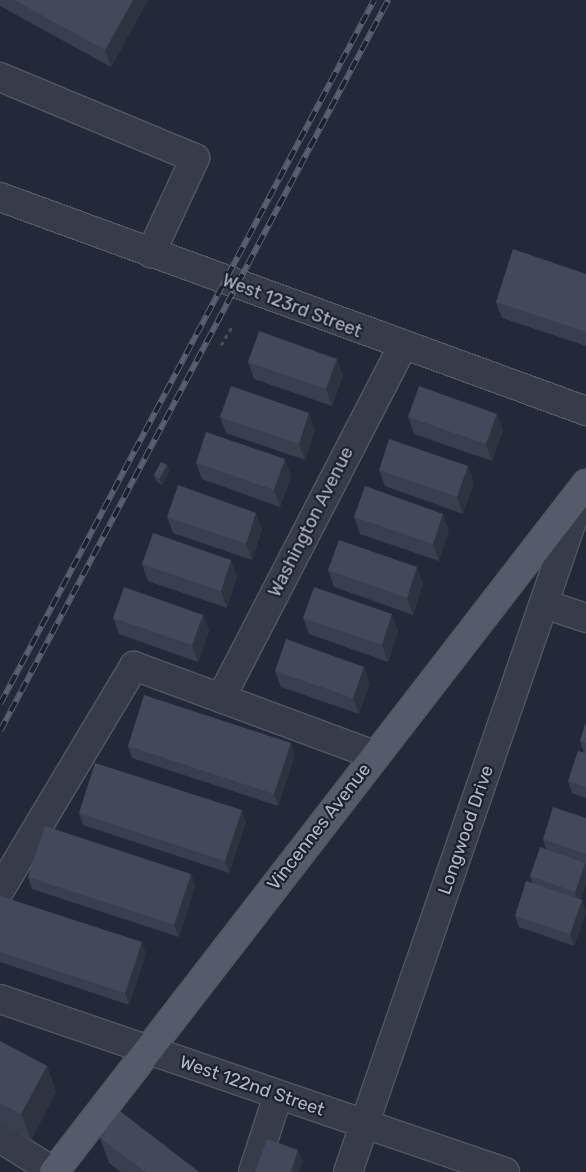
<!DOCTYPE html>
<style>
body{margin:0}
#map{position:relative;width:586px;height:1172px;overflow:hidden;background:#222a39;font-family:Rubik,sans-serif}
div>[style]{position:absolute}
.path>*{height:3px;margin-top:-1.5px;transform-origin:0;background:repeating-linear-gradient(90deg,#425358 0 4px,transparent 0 8px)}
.roads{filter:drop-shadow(1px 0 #515765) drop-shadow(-1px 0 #515765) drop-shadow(0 1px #515765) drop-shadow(0 -1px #515765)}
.minor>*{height:28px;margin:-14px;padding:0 14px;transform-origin:14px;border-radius:14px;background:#363c4a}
.major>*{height:28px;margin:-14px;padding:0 14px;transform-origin:14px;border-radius:14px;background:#545b6a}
.rail>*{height:5.5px;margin-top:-2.75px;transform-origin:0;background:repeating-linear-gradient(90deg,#1b212f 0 11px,#586071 0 22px);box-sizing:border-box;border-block:1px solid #586071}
.wall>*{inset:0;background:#383f4e}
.shaded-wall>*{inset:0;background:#2e3340}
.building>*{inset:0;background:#41495b}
span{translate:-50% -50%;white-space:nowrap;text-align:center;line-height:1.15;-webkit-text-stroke:4.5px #1b212f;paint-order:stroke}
.street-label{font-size:18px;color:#b1b7c6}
</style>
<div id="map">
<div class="path">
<div style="left:221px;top:345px;width:21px;rotate:-59deg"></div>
</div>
<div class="roads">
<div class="minor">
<div style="left:0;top:77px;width:211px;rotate:22.6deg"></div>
<div style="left:195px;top:158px;width:105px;rotate:114.9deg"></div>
<div style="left:0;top:197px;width:624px;rotate:20.06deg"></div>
<div style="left:544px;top:604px;width:44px;rotate:18.4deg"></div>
<div style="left:221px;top:698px;width:395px;rotate:-62.7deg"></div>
<div style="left:0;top:890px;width:261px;rotate:-59.1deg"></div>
<div style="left:134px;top:666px;width:257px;rotate:20.3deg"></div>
<div style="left:0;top:999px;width:534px;rotate:18.91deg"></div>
<div style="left:0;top:1138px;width:64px;rotate:32.2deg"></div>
<div style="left:253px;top:1172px;width:81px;rotate:-72deg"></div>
<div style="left:348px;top:1172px;width:719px;rotate:-71.01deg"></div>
</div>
<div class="major">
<div style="left:54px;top:1172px;width:870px;rotate:-52.29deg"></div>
</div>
</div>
<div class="rail">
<div style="left:0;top:704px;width:797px;rotate:-62.02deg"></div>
<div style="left:0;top:731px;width:828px;rotate:-62.04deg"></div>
</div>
<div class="wall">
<div style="clip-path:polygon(0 0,148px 0,111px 67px,0 6px)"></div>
<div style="clip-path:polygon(586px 274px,586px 346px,502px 318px,496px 302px)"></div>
<div style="clip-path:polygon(248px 362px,343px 375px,332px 406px,254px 379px)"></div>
<div style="clip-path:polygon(220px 417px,315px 430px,305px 460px,226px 433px)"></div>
<div style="clip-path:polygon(408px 417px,503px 430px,492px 461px,414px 434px)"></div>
<div style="clip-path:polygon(196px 463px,291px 476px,280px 507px,202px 479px)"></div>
<div style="clip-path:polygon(167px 465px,169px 471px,162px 485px,156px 481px,154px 475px)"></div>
<div style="clip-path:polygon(379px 470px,474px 483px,463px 514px,385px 486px)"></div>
<div style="clip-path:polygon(167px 517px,262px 529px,252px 560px,173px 533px)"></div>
<div style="clip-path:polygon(354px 517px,449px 530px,439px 561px,360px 534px)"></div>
<div style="clip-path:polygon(231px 560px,237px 577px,227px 608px,148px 581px,142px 564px)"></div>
<div style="clip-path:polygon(328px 570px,423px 583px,413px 615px,334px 587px)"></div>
<div style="clip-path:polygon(203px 615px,209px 631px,198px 662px,119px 634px,113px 618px)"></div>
<div style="clip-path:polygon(303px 618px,398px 631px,388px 662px,309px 634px)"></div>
<div style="clip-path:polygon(275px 671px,370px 683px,359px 714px,281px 687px)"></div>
<div style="clip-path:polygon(586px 722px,586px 798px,572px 793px,568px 781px,584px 753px,580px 741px)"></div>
<div style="clip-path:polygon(128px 746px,295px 755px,278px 806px,132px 758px)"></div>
<div style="clip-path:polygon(79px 813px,246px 822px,229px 873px,83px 825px)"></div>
<div style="clip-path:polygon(586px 818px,586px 885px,581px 899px,582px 900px,586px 912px,574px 946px,519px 927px,515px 916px,532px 883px,530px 876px,546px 849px,543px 839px)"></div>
<div style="clip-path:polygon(191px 874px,195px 886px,179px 937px,32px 889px,28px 877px)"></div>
<div style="clip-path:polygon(0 896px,146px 954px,129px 1005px,0 962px)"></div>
<div style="clip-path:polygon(0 1041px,47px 1066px,56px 1092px,31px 1140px,0 1124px)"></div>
<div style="clip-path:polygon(100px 1138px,199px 1172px,121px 1172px,109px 1163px)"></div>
</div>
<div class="shaded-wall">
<div style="clip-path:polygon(133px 0,148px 0,111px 67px,105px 50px)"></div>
<div style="clip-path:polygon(337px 359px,343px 375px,332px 406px,326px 389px)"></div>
<div style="clip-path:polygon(309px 413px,315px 430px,305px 460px,299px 444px)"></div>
<div style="clip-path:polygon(497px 414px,503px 430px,492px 461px,486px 444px)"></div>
<div style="clip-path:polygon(285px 459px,291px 476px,280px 507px,274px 490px)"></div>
<div style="clip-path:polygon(167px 465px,169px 471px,162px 485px,159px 479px)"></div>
<div style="clip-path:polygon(468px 466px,474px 483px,463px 514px,457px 497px)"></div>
<div style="clip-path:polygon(256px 513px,262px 529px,252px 560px,246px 544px)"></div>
<div style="clip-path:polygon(443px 514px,449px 530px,439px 561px,433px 544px)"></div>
<div style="clip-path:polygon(231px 560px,237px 577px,227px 608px,221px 591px)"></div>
<div style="clip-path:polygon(417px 567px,423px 583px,413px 615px,407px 598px)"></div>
<div style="clip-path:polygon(392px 614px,398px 631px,388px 662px,382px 645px)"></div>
<div style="clip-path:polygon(203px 615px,209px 631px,198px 662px,192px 645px)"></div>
<div style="clip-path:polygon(364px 667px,370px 683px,359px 714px,353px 698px)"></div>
<div style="clip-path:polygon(291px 743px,295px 755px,278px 806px,274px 794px)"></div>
<div style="clip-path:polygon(242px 810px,246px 822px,229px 873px,225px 861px)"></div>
<div style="clip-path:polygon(585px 863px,586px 885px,579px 904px,575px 892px)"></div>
<div style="clip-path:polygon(191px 874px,195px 886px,179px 937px,174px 925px)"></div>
<div style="clip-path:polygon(582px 900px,586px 912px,574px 946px,570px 934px)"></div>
<div style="clip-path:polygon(142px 942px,146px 954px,129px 1005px,125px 993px)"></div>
<div style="clip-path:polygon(47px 1066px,56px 1092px,31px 1140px,21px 1114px)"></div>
<div style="clip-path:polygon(298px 1150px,303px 1162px,299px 1172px,291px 1172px)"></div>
</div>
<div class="building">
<div style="clip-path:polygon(14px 0,133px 0,105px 50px)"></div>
<div style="clip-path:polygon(513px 249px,586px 274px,586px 332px,496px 302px)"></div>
<div style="clip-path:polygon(259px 331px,337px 359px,326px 389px,248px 362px)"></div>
<div style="clip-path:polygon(231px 386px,309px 413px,299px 444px,220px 417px)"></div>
<div style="clip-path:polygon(419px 386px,497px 414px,486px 444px,408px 417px)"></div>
<div style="clip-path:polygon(206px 432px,285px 459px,274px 490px,196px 463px)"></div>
<div style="clip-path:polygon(389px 439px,468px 466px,457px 497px,379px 470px)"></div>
<div style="clip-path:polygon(161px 462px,167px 465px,159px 479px,154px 475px)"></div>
<div style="clip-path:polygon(178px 485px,256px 513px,246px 544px,167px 517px)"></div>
<div style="clip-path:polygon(365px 486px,443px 514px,433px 544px,354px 517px)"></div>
<div style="clip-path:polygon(153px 533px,231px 560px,221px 591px,142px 564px)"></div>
<div style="clip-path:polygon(339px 540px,417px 567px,407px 598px,328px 570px)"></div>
<div style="clip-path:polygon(124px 587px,203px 615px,192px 645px,113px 618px)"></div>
<div style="clip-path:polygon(314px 587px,392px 614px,382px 645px,303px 618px)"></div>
<div style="clip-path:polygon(286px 639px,364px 667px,353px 698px,275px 671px)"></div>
<div style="clip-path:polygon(144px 695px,291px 743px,274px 794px,128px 746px)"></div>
<div style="clip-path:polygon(586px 722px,586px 743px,580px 741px)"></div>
<div style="clip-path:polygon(578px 751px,586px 753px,586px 787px,568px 781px)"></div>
<div style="clip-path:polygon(95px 763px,242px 810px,225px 861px,79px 813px)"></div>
<div style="clip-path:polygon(553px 807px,586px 818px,586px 854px,543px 839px)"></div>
<div style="clip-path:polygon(45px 826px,191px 874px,174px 925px,28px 877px)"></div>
<div style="clip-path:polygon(540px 847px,585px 863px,575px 892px,530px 876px)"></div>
<div style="clip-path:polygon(526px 881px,582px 900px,570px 934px,515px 916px)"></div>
<div style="clip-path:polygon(0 896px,142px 942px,125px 993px,0 952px)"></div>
<div style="clip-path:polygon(0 1041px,47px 1066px,21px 1114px,0 1103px)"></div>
<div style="clip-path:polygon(120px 1111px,199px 1172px,145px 1172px,100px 1138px)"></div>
<div style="clip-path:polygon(267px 1139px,298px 1150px,291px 1172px,255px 1172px)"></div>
</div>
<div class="street-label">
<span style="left:292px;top:306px;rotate:21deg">West 123rd Street</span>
<span style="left:311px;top:522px;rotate:-63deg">Washington Avenue</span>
<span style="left:319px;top:827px;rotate:-52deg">Vincennes Avenue</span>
<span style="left:466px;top:830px;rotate:-71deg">Longwood Drive</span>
<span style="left:252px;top:1086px;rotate:19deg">West 122nd Street</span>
</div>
</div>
